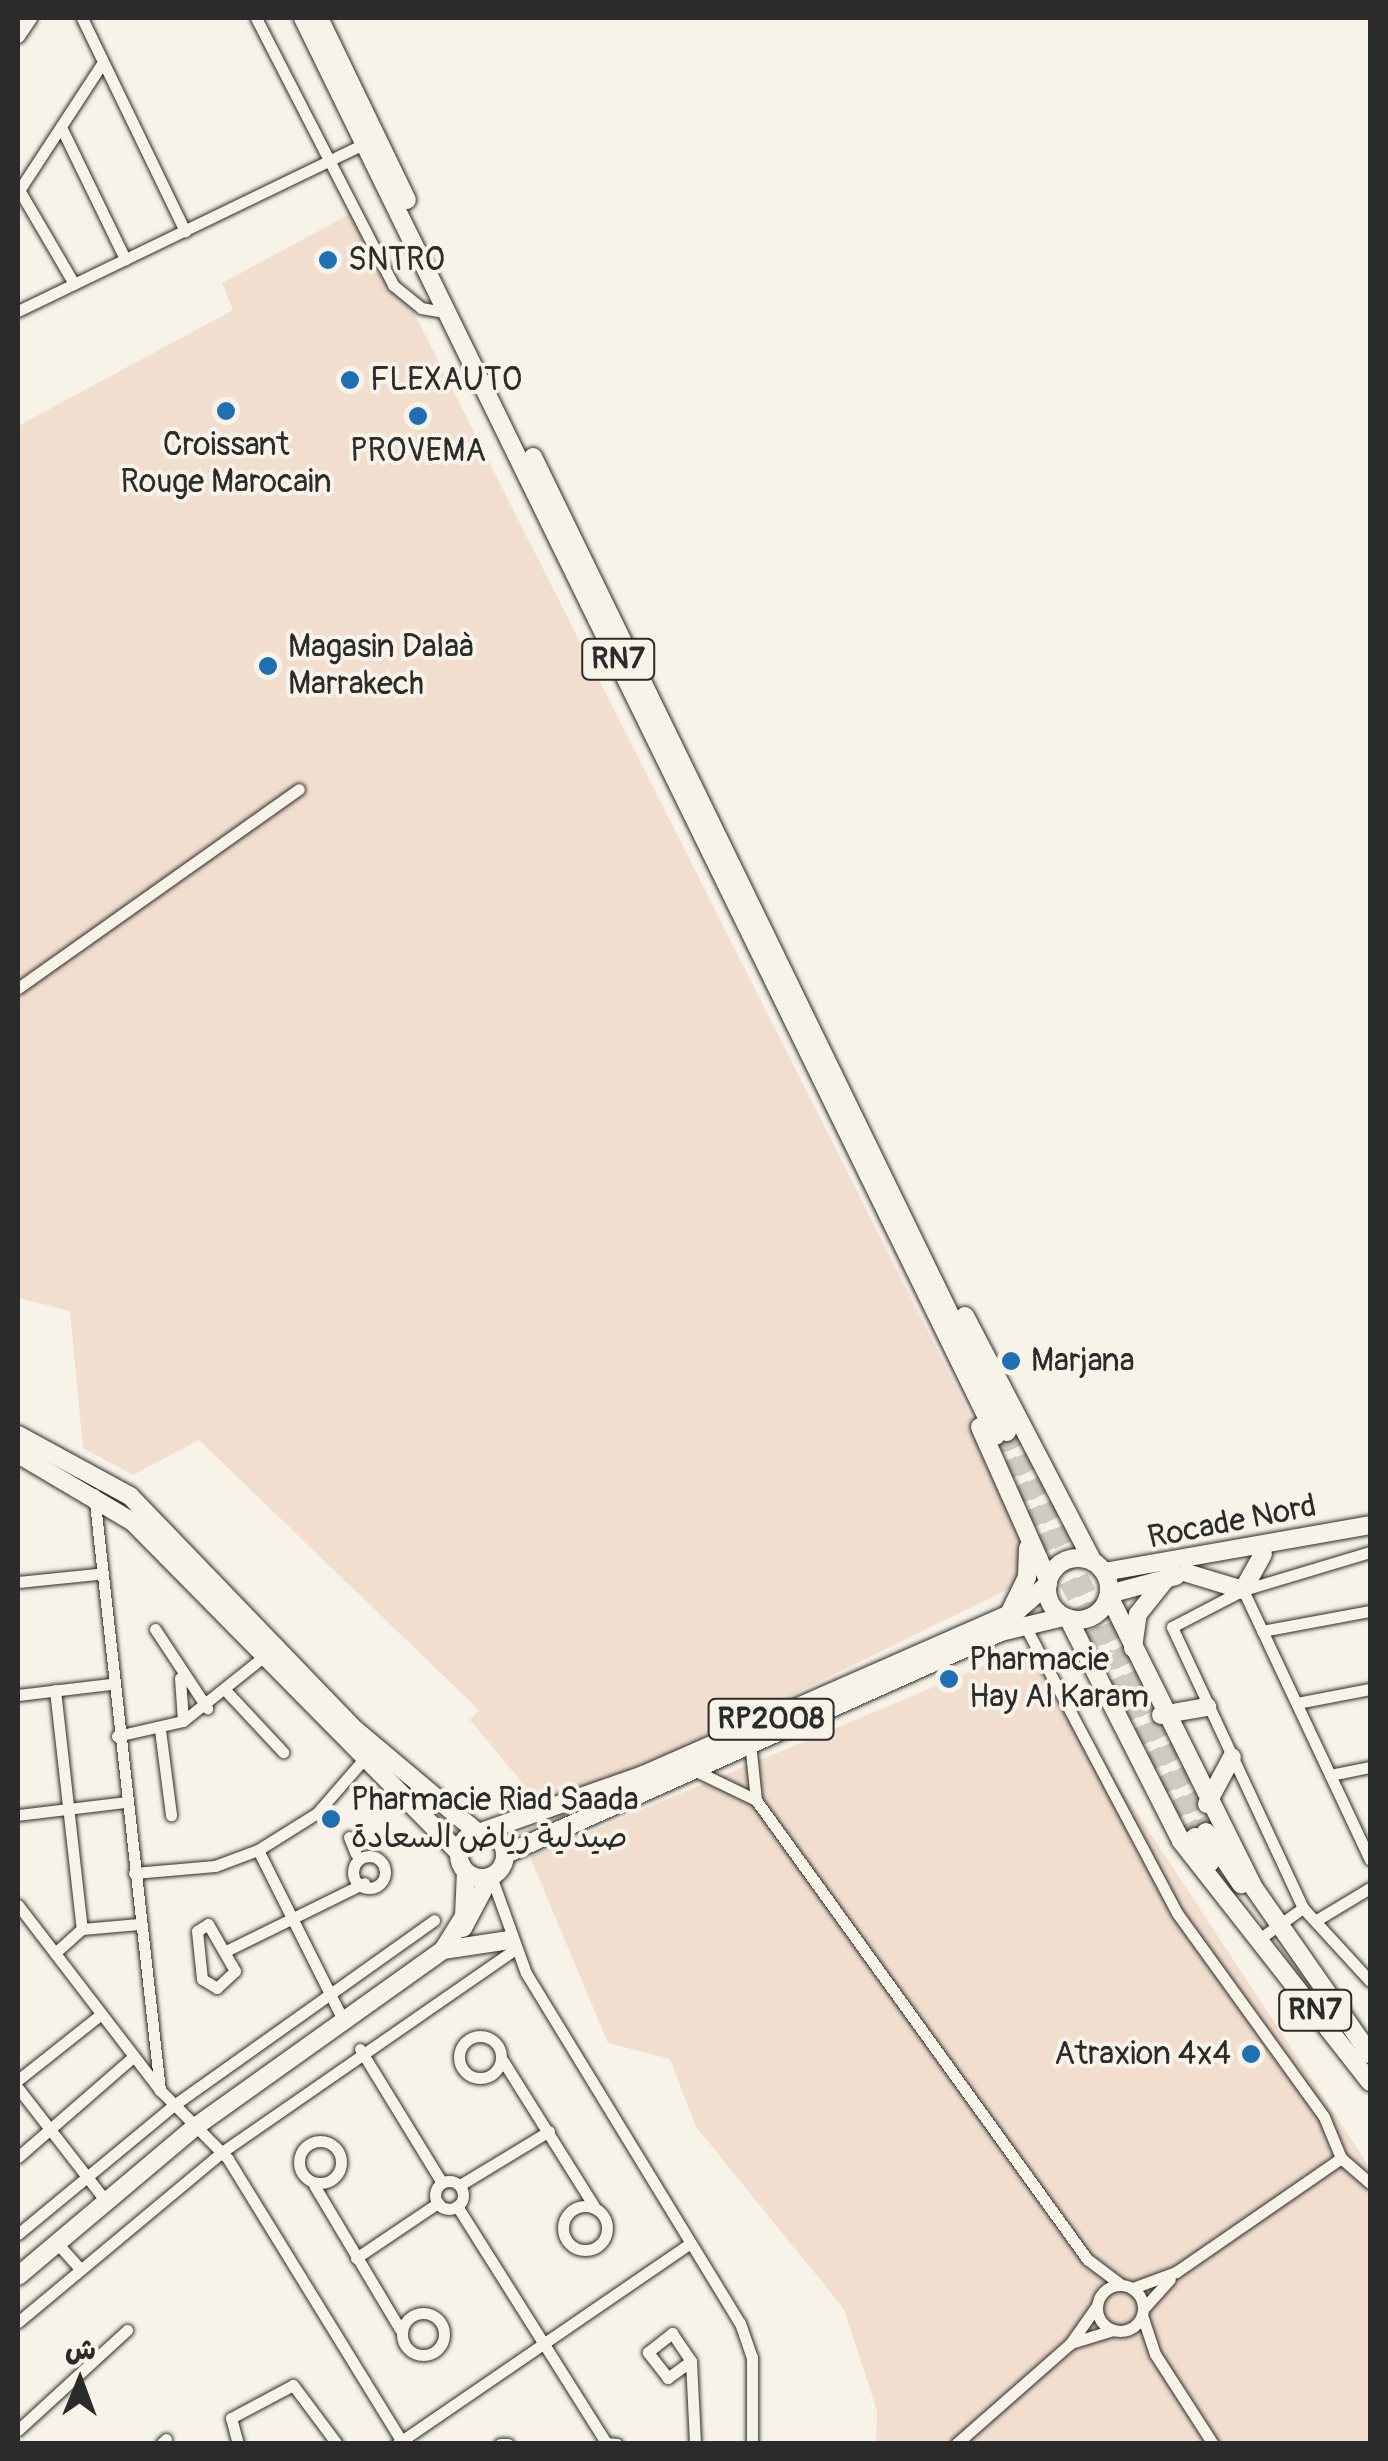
<!DOCTYPE html>
<html>
<head>
<meta charset="utf-8">
<style>
  body { margin:0 }
  #map { position:relative; width:1388px; height:2461px; overflow:hidden; background:#f7f3e8; font-family:Pangolin,"Playpen Sans Arabic",sans-serif }
  div>[style] { position:absolute }
  .built>* { inset:0; background:#f1decf }
  .trunk-tunnel>* { height:18px; margin-top:-9px; transform-origin:0; background:repeating-linear-gradient(90deg,#cecbc2 0 18px,transparent 0 27px) }
  .roads { filter:drop-shadow(0 0 2px #2b2b2b) drop-shadow(0 0 2px #2b2b2b) }
  .minor>* { height:11px; margin:-5.5px; padding:0 5.5px; transform-origin:5.5px; border-radius:5.5px; background:#f7f3e8 }
  .minor>.ring { margin:-5.5px; padding:0; box-sizing:content-box; background:none; border:11px solid #f7f3e8; border-radius:50% }
  .tertiary>* { height:14px; margin:-7px; padding:0 7px; transform-origin:7px; border-radius:7px; background:#f7f3e8 }
  .primary>* { height:18px; margin:-9px; padding:0 9px; transform-origin:9px; border-radius:9px; background:#f7f3e8 }
  .trunk>* { height:18px; margin:-9px; padding:0 9px; transform-origin:9px; border-radius:9px; background:#f7f3e8 }
  .trunk>.ring { margin:-9px; padding:0; box-sizing:content-box; background:none; border:18px solid #f7f3e8; border-radius:50% }
  .dots>* { width:28px; height:28px; translate:-50% -50%; box-sizing:border-box; border:5px solid #f7f3e8; border-radius:50% }
  span { translate:-50% -50%; white-space:nowrap; text-align:center; line-height:1.15; -webkit-text-stroke:8px #f7f3e8; paint-order:stroke }
  .shield-label span { padding:2px 8px; background:#f7f3e8; border:2px solid; border-radius:8px; -webkit-text-stroke-width:0 }
  .shield-label { font-size:30px; color:#2b2b2b; font-weight:700 }
  .poi-label { font-size:32px; color:#2b2b2b }
  .left { translate:0 -50%; text-align:left }
  .right { translate:-100% -50%; text-align:right }
  .street-label { font-size:32px; color:#2b2b2b }
  .frame { position:absolute; inset:0; border:20px solid #2b2b2b; pointer-events:none }
  .north { position:absolute; left:30px; top:2331px; width:100px; height:100px; -webkit-text-stroke:8px #f7f3e8; paint-order:stroke; rotate:1deg; font-size:28px; font-weight:700; line-height:40px; text-align:center; color:#2b2b2b }
  .north::after { content:''; display:block; margin:auto; width:35px; height:45px; background:#2b2b2b; clip-path:polygon(50% 0,100% 100%,50% 72%,0 100%) }
</style>
</head>
<body>
<div id="map">
  <div class="built">
    <div style="clip-path:polygon(361px 208px,1031px 1536px,1027px 1580px,548px 1814px,470px 1720px,479px 1710px,199px 1440px,133px 1475px,83px 1448px,70px 1311px,18px 1298px,18px 426px,233px 310px,222px 283px)"></div>
    <div style="clip-path:polygon(1028px 1647px,1370px 2168px,1370px 2443px,876px 2443px,877px 2411px,844px 2309px,696px 2127px,670px 2059px,608px 2043px,530px 1857px)"></div>
  </div>
  <div class="trunk-tunnel">
    <div style="left:1007px;top:1432px;width:447px;rotate:63.5deg"></div>
    <div style="left:996px;top:1436px;width:448px;rotate:63.6deg"></div>
  </div>
  <div class="roads">
    <div class="minor">
      <div style="left:82px;top:18px;width:237px;rotate:64.2deg"></div>
      <div style="left:256px;top:18px;width:300px;rotate:62.8deg"></div>
      <div style="left:393px;top:285px;width:36px;rotate:39deg"></div>
      <div style="left:421px;top:308px;width:28px;rotate:10deg"></div>
      <div style="left:61px;top:127px;width:147px;rotate:64.1deg"></div>
      <div style="left:18px;top:188px;width:111px;rotate:59.7deg"></div>
      <div style="left:18px;top:192px;width:155px;rotate:-56.8deg"></div>
      <div style="left:18px;top:311px;width:386px;rotate:-25.8deg"></div>
      <div style="left:18px;top:988px;width:344px;rotate:-35.3deg"></div>
      <div style="left:94px;top:1494px;width:600px;rotate:83.68deg"></div>
      <div style="left:160px;top:2090px;width:97px;rotate:45.4deg"></div>
      <div style="left:228px;top:2159px;width:334px;rotate:58.4deg"></div>
      <div style="left:1370px;top:1552px;width:133px;rotate:163.3deg"></div>
      <div style="left:1243px;top:1590px;width:80px;rotate:152.5deg"></div>
      <div style="left:1172px;top:1627px;width:310px;rotate:65deg"></div>
      <div style="left:1303px;top:1908px;width:99px;rotate:47.5deg"></div>
      <div style="left:18px;top:1582px;width:79px;rotate:-5.8deg"></div>
      <div style="left:1243px;top:1590px;width:298px;rotate:64.8deg"></div>
      <div style="left:1024px;top:1624px;width:327px;rotate:62.1deg"></div>
      <div style="left:1177px;top:1913px;width:251px;rotate:54.2deg"></div>
      <div style="left:1324px;top:2117px;width:44px;rotate:67.5deg"></div>
      <div style="left:1341px;top:2158px;width:38px;rotate:41deg"></div>
      <div style="left:155px;top:1629px;width:95px;rotate:56.6deg"></div>
      <div style="left:1262px;top:1631px;width:110px;rotate:-10.5deg"></div>
      <div style="left:180px;top:1678px;width:43px;rotate:86deg"></div>
      <div style="left:55px;top:1690px;width:241px;rotate:83.6deg"></div>
      <div style="left:228px;top:1693px;width:81px;rotate:47deg"></div>
      <div style="left:18px;top:1695px;width:93px;rotate:-6.8deg"></div>
      <div style="left:1297px;top:1703px;width:74px;rotate:-10.9deg"></div>
      <div style="left:160px;top:1730px;width:86px;rotate:82.6deg"></div>
      <div style="left:117px;top:1736px;width:68px;rotate:-12.8deg"></div>
      <div style="left:183px;top:1721px;width:101px;rotate:-38.6deg"></div>
      <div style="left:750px;top:1742px;width:58px;rotate:84.1deg"></div>
      <div style="left:694px;top:1770px;width:69px;rotate:25.8deg"></div>
      <div style="left:756px;top:1800px;width:566px;rotate:54.2deg"></div>
      <div style="left:1087px;top:2259px;width:41px;rotate:37.1deg"></div>
      <div style="left:1330px;top:1775px;width:41px;rotate:-11.3deg"></div>
      <div style="left:18px;top:1815px;width:108px;rotate:-6.9deg"></div>
      <div style="left:349px;top:1837px;width:18px;rotate:68deg"></div>
      <div style="left:258px;top:1850px;width:192px;rotate:63.4deg"></div>
      <div class="ring" style="left:353px;top:1856px;width:21px;height:21px"></div>
      <div style="left:134px;top:1873px;width:81px;rotate:-4.9deg"></div>
      <div style="left:215px;top:1866px;width:46px;rotate:-20.4deg"></div>
      <div style="left:258px;top:1850px;width:70px;rotate:-32.1deg"></div>
      <div style="left:317px;top:1813px;width:70px;rotate:-49deg"></div>
      <div style="left:491px;top:1876px;width:103px;rotate:70.2deg"></div>
      <div style="left:526px;top:1973px;width:410px;rotate:58.6deg"></div>
      <div style="left:740px;top:2323px;width:36px;rotate:71deg"></div>
      <div style="left:752px;top:2357px;width:87px;rotate:90deg"></div>
      <div style="left:18px;top:1905px;width:233px;rotate:52.5deg"></div>
      <div style="left:1315px;top:1921px;width:64px;rotate:-31deg"></div>
      <div style="left:208px;top:1924px;width:54px;rotate:60.1deg"></div>
      <div style="left:235px;top:1971px;width:25px;rotate:137deg"></div>
      <div style="left:217px;top:1988px;width:17px;rotate:-149deg"></div>
      <div style="left:202px;top:1979px;width:48px;rotate:-95.9deg"></div>
      <div style="left:197px;top:1931px;width:13px;rotate:-32deg"></div>
      <div style="left:1259px;top:1939px;width:54px;rotate:-35.2deg"></div>
      <div style="left:226px;top:1951px;width:154px;rotate:-26.2deg"></div>
      <div style="left:55px;top:1953px;width:36px;rotate:-42deg"></div>
      <div style="left:82px;top:1929px;width:57px;rotate:-5deg"></div>
      <div class="ring" style="left:459px;top:2036px;width:31px;height:31px"></div>
      <div style="left:360px;top:2049px;width:157px;rotate:58.5deg"></div>
      <div style="left:503px;top:2061px;width:171px;rotate:57.9deg"></div>
      <div style="left:18px;top:2080px;width:105px;rotate:-38.4deg"></div>
      <div style="left:18px;top:2088px;width:142px;rotate:52.2deg"></div>
      <div class="ring" style="left:299px;top:2141px;width:31px;height:31px"></div>
      <div style="left:18px;top:2157px;width:151px;rotate:-41deg"></div>
      <div class="ring" style="left:435px;top:2181px;width:17px;height:17px"></div>
      <div style="left:314px;top:2185px;width:168px;rotate:59.2deg"></div>
      <div style="left:460px;top:2185px;width:104px;rotate:-31.2deg"></div>
      <div style="left:457px;top:2206px;width:280px;rotate:57.8deg"></div>
      <div style="left:606px;top:2443px;width:11px;rotate:5deg"></div>
      <div class="ring" style="left:563px;top:2206px;width:33px;height:33px"></div>
      <div style="left:18px;top:2234px;width:202px;rotate:-39.6deg"></div>
      <div style="left:174px;top:2105px;width:319px;rotate:-35.4deg"></div>
      <div style="left:56px;top:2242px;width:36px;rotate:48deg"></div>
      <div style="left:356px;top:2258px;width:99px;rotate:-33.9deg"></div>
      <div class="ring" style="left:1097px;top:2285px;width:35px;height:35px"></div>
      <div style="left:1133px;top:2288px;width:46px;rotate:-20.4deg"></div>
      <div style="left:1176px;top:2272px;width:201px;rotate:-34.6deg"></div>
      <div style="left:1143px;top:2309px;width:40px;rotate:-48deg"></div>
      <div class="ring" style="left:402px;top:2313px;width:31px;height:31px"></div>
      <div style="left:1142px;top:2315px;width:41px;rotate:71.6deg"></div>
      <div style="left:1155px;top:2354px;width:107px;rotate:57.2deg"></div>
      <div style="left:18px;top:2322px;width:266px;rotate:-39.8deg"></div>
      <div style="left:222px;top:2152px;width:355px;rotate:-34.7deg"></div>
      <div style="left:1074px;top:2342px;width:41px;rotate:-17.1deg"></div>
      <div style="left:691px;top:2361px;width:29px;rotate:144deg"></div>
      <div style="left:668px;top:2378px;width:33px;rotate:-128deg"></div>
      <div style="left:648px;top:2352px;width:31px;rotate:-38deg"></div>
      <div style="left:672px;top:2333px;width:34px;rotate:56deg"></div>
      <div style="left:691px;top:2361px;width:83px;rotate:87.2deg"></div>
      <div style="left:18px;top:2430px;width:148px;rotate:-42.5deg"></div>
      <div style="left:161px;top:2444px;width:7px;rotate:-45deg"></div>
      <div style="left:238px;top:2444px;width:27px;rotate:-105deg"></div>
      <div style="left:231px;top:2418px;width:70px;rotate:-28deg"></div>
      <div style="left:293px;top:2385px;width:74px;rotate:53.3deg"></div>
      <div style="left:397px;top:2444px;width:354px;rotate:-34.4deg"></div>
      <div style="left:500px;top:2444px;width:8px"></div>
      <div style="left:956px;top:2444px;width:152px;rotate:-41.3deg"></div>
      <div style="left:1070px;top:2344px;width:45px;rotate:-54.9deg"></div>
    </div>
    <div class="tertiary">
      <div style="left:18px;top:36px;width:22px;rotate:-56deg"></div>
    </div>
    <div class="primary">
      <div style="left:463px;top:1928px;width:58px;rotate:-62.1deg"></div>
      <div style="left:443px;top:1950px;width:67px;rotate:-8.6deg"></div>
      <div style="left:18px;top:2276px;width:231px;rotate:-40.1deg"></div>
      <div style="left:195px;top:2127px;width:305px;rotate:-35.5deg"></div>
      <div style="left:443px;top:1950px;width:40px;rotate:-58deg"></div>
      <div style="left:464px;top:1916px;width:44px;rotate:-87.4deg"></div>
    </div>
    <div class="trunk">
      <div style="left:303px;top:18px;width:1578px;rotate:63.95deg"></div>
      <div style="left:319px;top:18px;width:202px;rotate:64.2deg"></div>
      <div style="left:533px;top:457px;width:1084px;rotate:64.07deg"></div>
      <div style="left:965px;top:1316px;width:277px;rotate:62.5deg"></div>
      <div style="left:980px;top:1427px;width:167px;rotate:66deg"></div>
      <div style="left:18px;top:1435px;width:128px;rotate:28.6deg"></div>
      <div style="left:130px;top:1496px;width:320px;rotate:46.1deg"></div>
      <div style="left:352px;top:1727px;width:163px;rotate:40deg"></div>
      <div style="left:18px;top:1454px;width:134px;rotate:30.6deg"></div>
      <div style="left:133px;top:1522px;width:463px;rotate:45.4deg"></div>
      <div class="ring" style="left:1047px;top:1558px;width:44px;height:44px"></div>
      <div style="left:1104px;top:1572px;width:270px;rotate:-10deg"></div>
      <div style="left:1187px;top:1573px;width:59px;rotate:16.9deg"></div>
      <div style="left:1243px;top:1590px;width:41px;rotate:-60.9deg"></div>
      <div style="left:1109px;top:1594px;width:69px;rotate:-15deg"></div>
      <div style="left:1109px;top:1596px;width:326px;rotate:63.6deg"></div>
      <div style="left:1254px;top:1888px;width:203px;rotate:55.1deg"></div>
      <div style="left:1010px;top:1612px;width:39px;rotate:-64deg"></div>
      <div style="left:1027px;top:1577px;width:29px;rotate:-88deg"></div>
      <div style="left:1068px;top:1618px;width:250px;rotate:63.1deg"></div>
      <div style="left:1181px;top:1841px;width:306px;rotate:51.9deg"></div>
      <div style="left:1133px;top:1648px;width:34px;rotate:-82deg"></div>
      <div style="left:1138px;top:1614px;width:43px;rotate:-51.5deg"></div>
      <div style="left:1161px;top:1715px;width:47px;rotate:-9.9deg"></div>
      <div style="left:1207px;top:1804px;width:53px;rotate:-62deg"></div>
      <div style="left:484px;top:1831px;width:169px;rotate:-19.4deg"></div>
      <div style="left:643px;top:1775px;width:410px;rotate:-23.7deg"></div>
      <div style="left:1018px;top:1610px;width:40px;rotate:-41deg"></div>
      <div class="ring" style="left:459px;top:1832px;width:28px;height:28px"></div>
      <div style="left:1206px;top:1832px;width:63px;rotate:56.1deg"></div>
      <div style="left:1195px;top:1837px;width:30px;rotate:60deg"></div>
      <div style="left:506px;top:1854px;width:543px;rotate:-24.16deg"></div>
      <div style="left:1001px;top:1632px;width:65px;rotate:-13.4deg"></div>
    </div>
  </div>
  <div class="dots">
    <div style="left:328px;top:260px;background:#1f6fb2"></div>
    <div style="left:350px;top:380px;background:#1f6fb2"></div>
    <div style="left:226px;top:411px;background:#1f6fb2"></div>
    <div style="left:418px;top:416px;background:#1f6fb2"></div>
    <div style="left:268px;top:666px;background:#1f6fb2"></div>
    <div style="left:1011px;top:1361px;background:#1f6fb2"></div>
    <div style="left:949px;top:1679px;background:#1f6fb2"></div>
    <div style="left:331px;top:1819px;background:#1f6fb2"></div>
    <div style="left:1251px;top:2054px;background:#1f6fb2"></div>
  </div>
  <div class="shield-label">
    <span style="left:618px;top:659px">RN7</span>
    <span style="left:771px;top:1719px">RP2008</span>
    <span style="left:1315px;top:2010px">RN7</span>
  </div>
  <div class="poi-label">
    <span class="left" style="left:348px;top:260px">SNTRO</span>
    <span class="left" style="left:370px;top:380px">FLEXAUTO</span>
    <span style="left:226px;top:464px">Croissant<br>Rouge Marocain</span>
    <span style="left:418px;top:451px">PROVEMA</span>
    <span class="left" style="left:288px;top:666px">Magasin Dalaà<br>Marrakech</span>
    <span class="left" style="left:1031px;top:1361px">Marjana</span>
    <span class="left" style="left:969px;top:1679px">Pharmacie<br>Hay Al Karam</span>
    <span class="left" style="left:351px;top:1819px">Pharmacie Riad Saada<br>صيدلية رياض السعادة</span>
    <span class="right" style="left:1231px;top:2054px">Atraxion 4x4</span>
  </div>
  <div class="street-label">
    <span style="left:1232px;top:1522px;rotate:-11deg">Rocade Nord</span>
  </div>
  <div class="frame"></div>
  <div class="north">ش</div>
</div>
</body>
</html>
